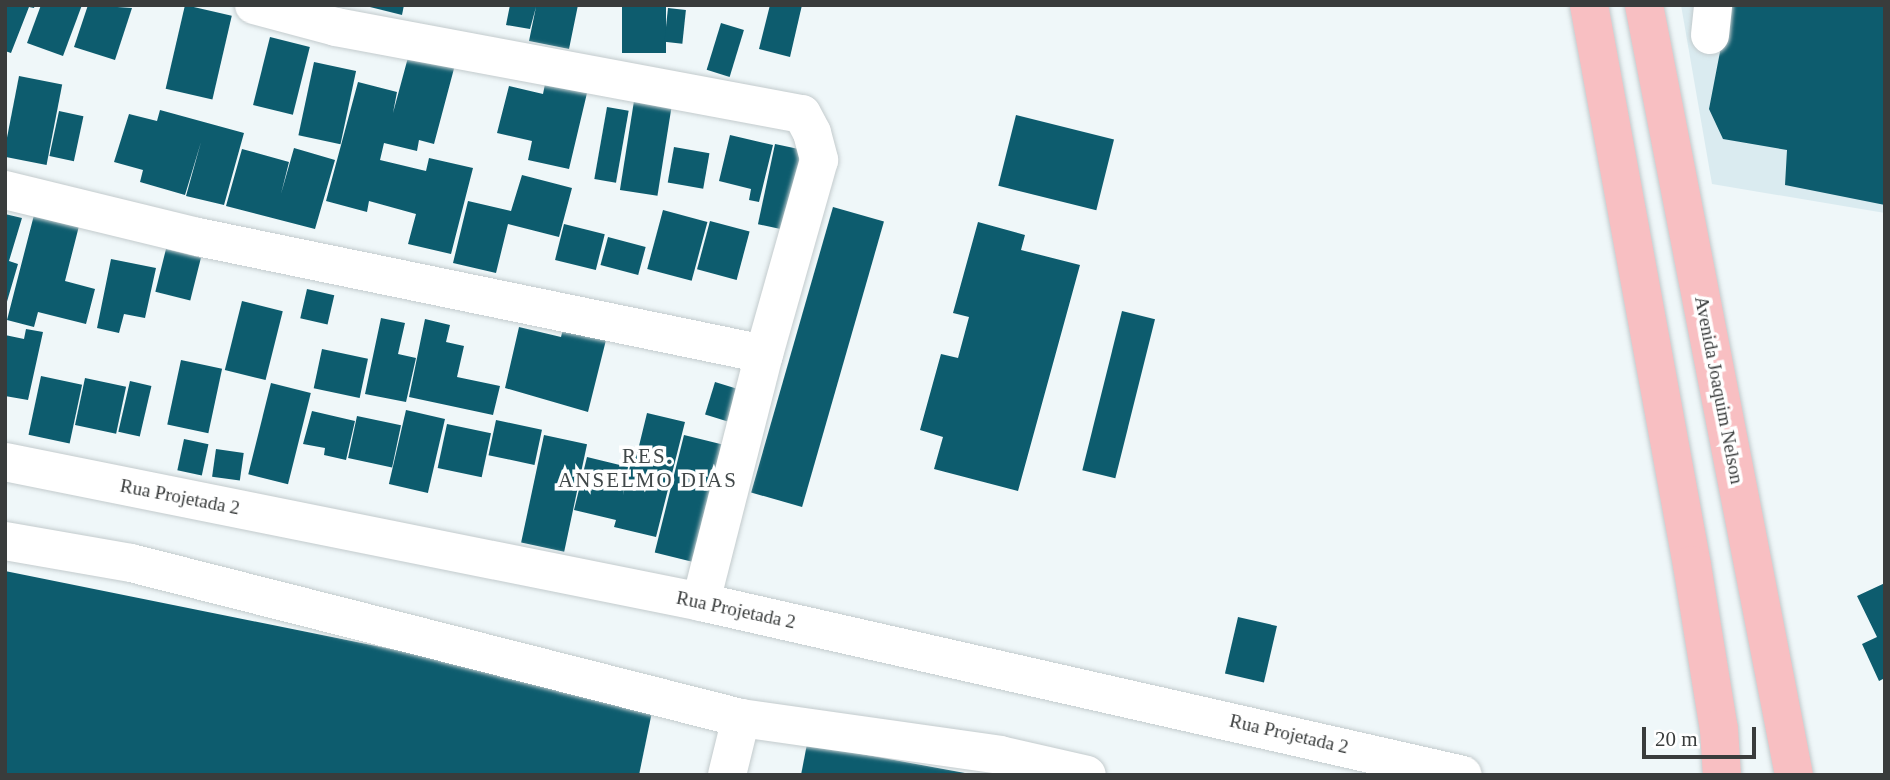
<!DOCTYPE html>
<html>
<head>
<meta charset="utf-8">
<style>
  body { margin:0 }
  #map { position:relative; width:1890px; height:780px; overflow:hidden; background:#eff7f9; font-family:Georgia,serif }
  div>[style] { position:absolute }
  .built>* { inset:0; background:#daebf0 }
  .building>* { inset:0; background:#0d5c6e; transform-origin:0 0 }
  .roads { filter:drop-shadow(0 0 2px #c3cbcd) drop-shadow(0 0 2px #c3cbcd) }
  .minor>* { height:38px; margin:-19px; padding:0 19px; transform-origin:19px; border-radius:19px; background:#fff }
  .major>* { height:38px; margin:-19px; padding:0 19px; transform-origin:19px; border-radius:19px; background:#f8bfc2 }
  span { translate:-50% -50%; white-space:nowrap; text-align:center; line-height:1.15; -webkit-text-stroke:7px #fff; paint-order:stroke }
  .street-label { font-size:19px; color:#393c3c }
  .neighbourhood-label { font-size:21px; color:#414849; letter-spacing:2px }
  .frame { position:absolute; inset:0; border:7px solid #393c3c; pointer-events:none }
  .scale { position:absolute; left:1642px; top:727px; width:114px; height:32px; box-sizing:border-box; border:4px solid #393c3c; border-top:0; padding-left:9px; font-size:21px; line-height:24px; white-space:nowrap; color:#393c3c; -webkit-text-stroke:5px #fff; paint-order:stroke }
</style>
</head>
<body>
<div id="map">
  <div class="built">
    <div style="clip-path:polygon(1681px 5px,1885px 5px,1885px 213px,1712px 184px)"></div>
  </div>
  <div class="building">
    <div style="clip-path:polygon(5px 5px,35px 5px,34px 8px,29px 7px,11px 53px,5px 51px)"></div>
    <div style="clip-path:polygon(41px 5px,82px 5px,63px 56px,27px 43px)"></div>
    <div style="clip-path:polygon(88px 5px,132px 8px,115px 60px,74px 47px)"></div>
    <div style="left:185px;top:5px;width:48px;height:86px;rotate:13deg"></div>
    <div style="clip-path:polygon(362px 5px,404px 5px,402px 15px)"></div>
    <div style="clip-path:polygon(510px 5px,578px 5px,569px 49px,529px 41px,536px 7px,530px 29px,506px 25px)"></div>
    <div style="left:622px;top:5px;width:44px;height:48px"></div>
    <div style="clip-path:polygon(770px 5px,802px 5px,790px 57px,759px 49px)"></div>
    <div style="clip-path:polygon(1729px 5px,1885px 5px,1885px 205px,1785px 185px,1787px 150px,1723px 139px,1709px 109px)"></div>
    <div style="left:668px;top:8px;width:18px;height:34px;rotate:6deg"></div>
    <div style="left:721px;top:23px;width:24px;height:49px;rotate:17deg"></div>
    <div style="left:270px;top:37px;width:41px;height:70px;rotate:14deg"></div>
    <div style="clip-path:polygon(410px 50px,456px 61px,434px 144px,419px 140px,417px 151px,384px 143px,380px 160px,426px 171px,429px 158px,473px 168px,451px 254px,408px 244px,416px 214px,369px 201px,367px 212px,326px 201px,358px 82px,397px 92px,393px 113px)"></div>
    <div style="left:314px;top:62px;width:43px;height:75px;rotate:12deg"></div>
    <div style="left:19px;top:76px;width:44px;height:82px;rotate:11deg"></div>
    <div style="clip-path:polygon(545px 84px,587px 93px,569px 169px,528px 160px,532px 141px,497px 133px,509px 86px,543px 94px)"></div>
    <div style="left:634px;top:101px;width:38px;height:90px;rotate:9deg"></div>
    <div style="left:607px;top:107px;width:22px;height:73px;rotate:10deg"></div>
    <div style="clip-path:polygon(160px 110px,244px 133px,224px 205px,186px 196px,201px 142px,185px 195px,140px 182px,143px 170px,114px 162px,129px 114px,157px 121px)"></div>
    <div style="left:59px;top:111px;width:25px;height:46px;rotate:12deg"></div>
    <div style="left:1016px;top:115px;width:101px;height:73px;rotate:14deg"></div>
    <div style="clip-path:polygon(730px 135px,773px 145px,759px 202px,749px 200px,751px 189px,719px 181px)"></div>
    <div style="left:775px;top:144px;width:29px;height:82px;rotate:12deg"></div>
    <div style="left:674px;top:147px;width:36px;height:36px;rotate:10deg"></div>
    <div style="clip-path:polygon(294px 148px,335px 160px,315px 229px,226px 206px,242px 149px,289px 162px,281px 194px)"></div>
    <div style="clip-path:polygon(522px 175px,572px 188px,559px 237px,508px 224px,496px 273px,453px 263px,468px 201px,511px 211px)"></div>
    <div style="left:833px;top:207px;width:53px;height:297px;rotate:16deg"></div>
    <div style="left:663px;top:210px;width:46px;height:61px;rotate:15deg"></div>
    <div style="clip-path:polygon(5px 214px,22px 218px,9px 261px,18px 264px,6px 305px)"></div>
    <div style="clip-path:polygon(34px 215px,79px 226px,65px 281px,95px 289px,86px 324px,38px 312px,34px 327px,7px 320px)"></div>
    <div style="left:710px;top:221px;width:41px;height:50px;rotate:15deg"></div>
    <div style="clip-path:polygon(978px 222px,1025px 235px,1021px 250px,1080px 265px,1018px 491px,934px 469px,943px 437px,920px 430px,941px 354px,958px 358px,969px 317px,953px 313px)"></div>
    <div style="left:564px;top:224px;width:42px;height:37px;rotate:14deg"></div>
    <div style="left:608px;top:237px;width:39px;height:29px;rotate:15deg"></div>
    <div style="left:166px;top:249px;width:36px;height:44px;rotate:14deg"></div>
    <div style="clip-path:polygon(111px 259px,156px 268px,145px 318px,124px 314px,119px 333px,97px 328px)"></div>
    <div style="left:307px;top:289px;width:28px;height:30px;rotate:13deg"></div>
    <div style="left:242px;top:301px;width:42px;height:71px;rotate:14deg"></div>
    <div style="left:1122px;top:311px;width:34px;height:164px;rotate:14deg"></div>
    <div style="clip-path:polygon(381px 318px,405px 323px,398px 354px,416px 358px,406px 402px,365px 394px)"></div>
    <div style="clip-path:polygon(425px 319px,450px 325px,446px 342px,464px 346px,457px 377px,500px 386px,493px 415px,409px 397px)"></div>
    <div style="clip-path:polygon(519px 327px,561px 337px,563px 329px,606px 340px,588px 412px,505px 388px)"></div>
    <div style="clip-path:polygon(26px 329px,43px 332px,28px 400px,5px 396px,5px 335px,24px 339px)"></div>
    <div style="left:322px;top:349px;width:47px;height:40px;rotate:12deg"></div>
    <div style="left:181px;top:360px;width:42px;height:66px;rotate:12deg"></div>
    <div style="left:41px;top:376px;width:42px;height:60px;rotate:12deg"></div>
    <div style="left:85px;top:378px;width:42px;height:48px;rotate:12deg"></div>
    <div style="left:130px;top:381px;width:22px;height:52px;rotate:13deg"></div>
    <div style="left:715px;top:382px;width:28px;height:34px;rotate:17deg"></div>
    <div style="left:271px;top:383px;width:41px;height:94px;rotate:14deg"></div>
    <div style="left:406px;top:410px;width:40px;height:76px;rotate:13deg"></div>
    <div style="clip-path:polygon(312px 411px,355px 421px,346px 460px,324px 455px,325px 448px,303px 444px)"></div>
    <div style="clip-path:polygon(647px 413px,685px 422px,656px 537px,614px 527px,616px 520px,574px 510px,587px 457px,628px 467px,623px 495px,634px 450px,657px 455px,638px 450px)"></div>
    <div style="left:357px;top:416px;width:45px;height:43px;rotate:12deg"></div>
    <div style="left:496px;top:420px;width:47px;height:36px;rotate:12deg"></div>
    <div style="left:447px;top:424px;width:45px;height:45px;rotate:12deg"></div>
    <div style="left:544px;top:435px;width:44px;height:110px;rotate:12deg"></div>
    <div style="left:684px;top:435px;width:49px;height:121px;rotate:14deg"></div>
    <div style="left:184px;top:439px;width:25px;height:32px;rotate:12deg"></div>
    <div style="left:216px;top:449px;width:28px;height:28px;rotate:8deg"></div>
    <div style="clip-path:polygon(5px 571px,654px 702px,639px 775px,5px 775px)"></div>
    <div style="clip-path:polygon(1885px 583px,1885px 678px,1879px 681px,1862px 644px,1877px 637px,1857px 596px)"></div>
    <div style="left:1238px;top:617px;width:40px;height:58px;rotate:13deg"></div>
    <div style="clip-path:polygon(807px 744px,965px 773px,965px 775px,801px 775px)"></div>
  </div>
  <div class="roads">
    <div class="minor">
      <div style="left:254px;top:5px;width:85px;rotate:15deg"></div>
      <div style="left:336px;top:27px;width:474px;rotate:10.6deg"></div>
      <div style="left:802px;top:114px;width:21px;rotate:62deg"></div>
      <div style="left:812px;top:133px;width:28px;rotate:75deg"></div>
      <div style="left:819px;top:160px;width:202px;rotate:105.8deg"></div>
      <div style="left:764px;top:354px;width:256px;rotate:104.3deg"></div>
      <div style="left:1710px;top:35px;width:30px;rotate:-84deg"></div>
      <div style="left:5px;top:190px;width:199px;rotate:13.7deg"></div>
      <div style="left:198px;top:237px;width:578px;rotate:11.68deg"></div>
      <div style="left:5px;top:462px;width:710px;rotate:11.37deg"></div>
      <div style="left:701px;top:602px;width:781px;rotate:12.79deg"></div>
      <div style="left:5px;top:541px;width:128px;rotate:9.9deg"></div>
      <div style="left:131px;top:563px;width:629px;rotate:14.26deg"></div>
      <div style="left:741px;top:718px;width:262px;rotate:8.1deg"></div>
      <div style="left:1000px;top:755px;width:89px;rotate:12.9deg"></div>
      <div style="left:727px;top:775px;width:59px;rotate:-76.2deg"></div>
    </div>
    <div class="major">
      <div style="left:1589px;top:5px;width:569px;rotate:79.58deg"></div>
      <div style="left:1692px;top:565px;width:166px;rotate:80.7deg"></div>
      <div style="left:1719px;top:729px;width:46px;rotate:86.3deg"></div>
      <div style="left:1644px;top:5px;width:784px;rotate:78.98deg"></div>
    </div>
  </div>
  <div class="street-label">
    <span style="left:1719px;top:390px;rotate:79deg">Avenida Joaquim Nelson</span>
    <span style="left:180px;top:497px;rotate:11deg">Rua Projetada 2</span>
    <span style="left:736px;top:610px;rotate:12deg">Rua Projetada 2</span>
    <span style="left:1289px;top:734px;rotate:13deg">Rua Projetada 2</span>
  </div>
  <div class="neighbourhood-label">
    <span style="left:648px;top:468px">RES.<br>ANSELMO DIAS</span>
  </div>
  <div class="frame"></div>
  <div class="scale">20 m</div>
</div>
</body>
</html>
